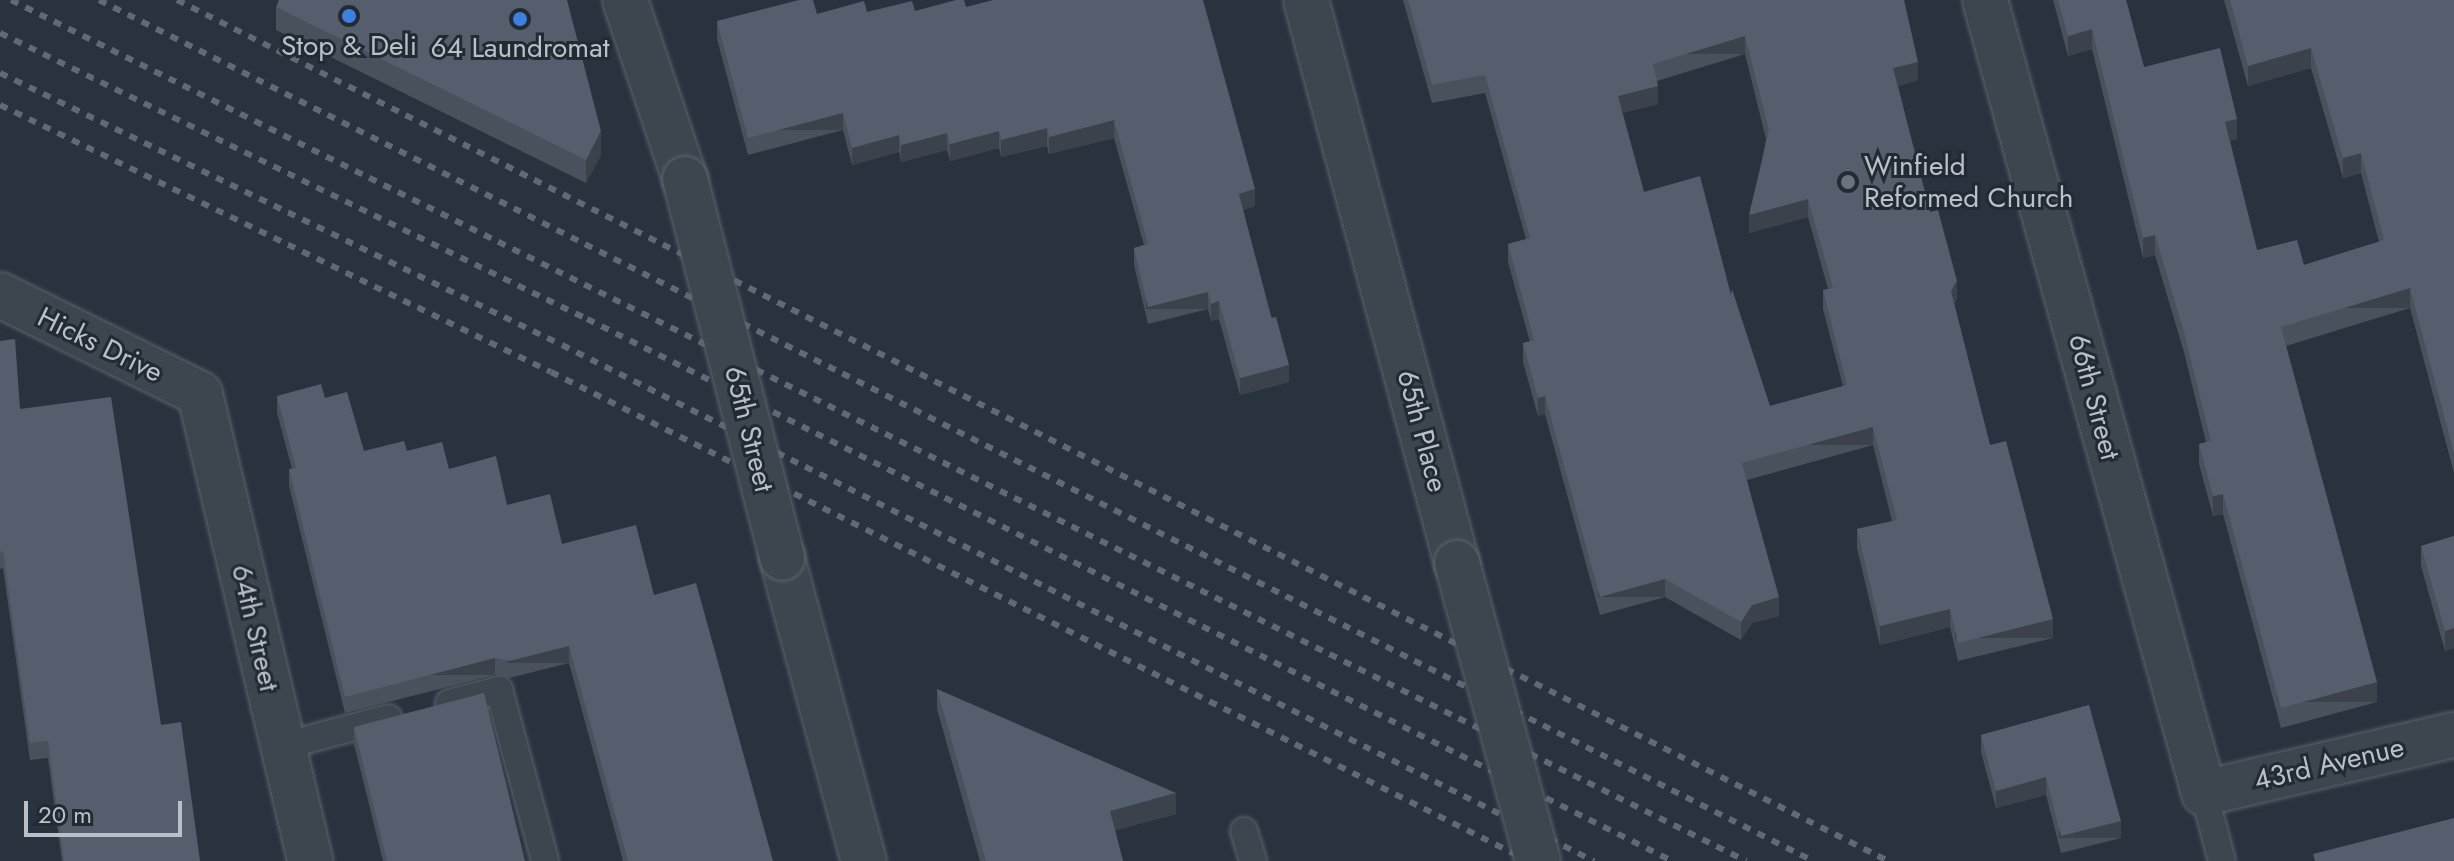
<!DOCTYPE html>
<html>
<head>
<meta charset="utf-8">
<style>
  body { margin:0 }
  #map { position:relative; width:2454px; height:861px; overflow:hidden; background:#29333f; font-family:Jost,sans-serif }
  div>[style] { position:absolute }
  .roads { filter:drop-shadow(0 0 2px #5b636c) drop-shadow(0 0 2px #5b636c) }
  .service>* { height:26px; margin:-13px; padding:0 13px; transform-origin:13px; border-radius:13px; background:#3d454f }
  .minor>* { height:44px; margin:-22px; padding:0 22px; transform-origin:22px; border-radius:22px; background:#3d454f }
  .rail>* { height:6px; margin-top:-3px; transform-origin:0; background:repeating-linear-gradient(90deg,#606975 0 8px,transparent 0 16px) }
  .bridges { filter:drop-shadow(0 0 2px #5b636c) drop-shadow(0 0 2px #5b636c) }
  .minor-bridge>* { height:44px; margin:-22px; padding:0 22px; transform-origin:22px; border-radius:22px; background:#3d454f }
  .wall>* { inset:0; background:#49515d }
  .shaded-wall>* { inset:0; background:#3c424c; transform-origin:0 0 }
  .building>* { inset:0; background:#555e6c }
  .dots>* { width:22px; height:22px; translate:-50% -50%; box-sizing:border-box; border:4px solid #222a34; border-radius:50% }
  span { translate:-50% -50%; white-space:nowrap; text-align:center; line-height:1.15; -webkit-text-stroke:6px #222a34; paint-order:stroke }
  .poi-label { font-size:28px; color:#bac0c9 }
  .left { translate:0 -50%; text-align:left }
  .street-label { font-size:28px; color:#bac0c9 }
  .scale { position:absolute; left:24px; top:801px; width:158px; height:36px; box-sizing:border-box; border:4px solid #bac0c9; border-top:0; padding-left:10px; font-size:24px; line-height:28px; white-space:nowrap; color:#bac0c9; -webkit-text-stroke:6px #222a34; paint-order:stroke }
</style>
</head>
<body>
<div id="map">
  <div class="roads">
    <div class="service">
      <div style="left:449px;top:703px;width:52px;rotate:-14.6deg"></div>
      <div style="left:499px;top:690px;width:177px;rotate:74.9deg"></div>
      <div style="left:283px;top:746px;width:109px;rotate:-14.9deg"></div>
      <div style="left:2204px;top:793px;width:70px;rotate:75.2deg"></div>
      <div style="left:1244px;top:831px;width:31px;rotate:73deg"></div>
    </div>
    <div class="minor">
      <div style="left:625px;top:0;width:189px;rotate:71.5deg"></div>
      <div style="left:1306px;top:0;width:583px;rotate:74.99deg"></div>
      <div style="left:1985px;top:0;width:823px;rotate:74.56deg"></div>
      <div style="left:2204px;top:793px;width:257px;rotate:-13.1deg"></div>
      <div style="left:0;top:295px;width:223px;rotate:26.3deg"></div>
      <div style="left:200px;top:394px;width:480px;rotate:76.7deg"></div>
      <div style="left:782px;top:558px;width:314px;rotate:74.9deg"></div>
    </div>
  </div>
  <div class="rail">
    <div style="left:11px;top:0;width:1937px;rotate:26.39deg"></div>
    <div style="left:99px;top:0;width:1918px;rotate:26.67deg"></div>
    <div style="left:177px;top:0;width:1915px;rotate:26.71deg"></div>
    <div style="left:0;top:33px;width:653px;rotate:25.98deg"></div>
    <div style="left:587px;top:319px;width:1213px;rotate:26.54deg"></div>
    <div style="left:0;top:73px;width:624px;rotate:25.83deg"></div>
    <div style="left:562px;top:345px;width:1154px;rotate:26.57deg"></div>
    <div style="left:0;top:105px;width:612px;rotate:25.85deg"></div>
    <div style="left:551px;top:372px;width:1093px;rotate:26.57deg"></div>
  </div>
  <div class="bridges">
    <div class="minor-bridge">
      <div style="left:685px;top:179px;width:391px;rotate:75.6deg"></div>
      <div style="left:1457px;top:563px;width:309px;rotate:74.8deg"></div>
    </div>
  </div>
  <div class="wall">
    <div style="clip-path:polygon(evenodd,1403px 0,1904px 0,1918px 80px,1898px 86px,1930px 212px,1957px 299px,1954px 304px,1990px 445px,2053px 638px,1958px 661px,1950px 627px,1880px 645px,1857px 548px,1857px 529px,1892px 521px,1873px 445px,1747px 480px,1779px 616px,1752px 623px,1741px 640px,1665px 597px,1600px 615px,1545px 414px,1538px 416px,1523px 362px,1523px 343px,1530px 342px,1508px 262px,1508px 244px,1526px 239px,1485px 93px,1432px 103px,1403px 0,1745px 54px,1766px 139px,1749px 233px,1808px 217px,1828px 289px,1823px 290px,1823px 309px,1843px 386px,1770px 406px,1731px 295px,1644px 192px,1622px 113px,1658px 104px,1657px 81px,1745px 54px)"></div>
    <div style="clip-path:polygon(2053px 0,2126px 0,2144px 67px,2237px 139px,2230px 141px,2257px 250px,2304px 265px,2379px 242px,2361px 173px,2343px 178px,2311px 68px,2248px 86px,2224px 0,2454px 0,2454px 473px,2410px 308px,2286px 346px,2377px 702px,2281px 728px,2223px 514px,2213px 516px,2199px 464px,2199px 444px,2206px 442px,2184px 352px,2155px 255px,2143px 258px,2092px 49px,2068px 56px)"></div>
    <div style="clip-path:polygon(276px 7px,601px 155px,586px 183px,276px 30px)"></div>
    <div style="clip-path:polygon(966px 7px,1255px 206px,1243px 210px,1289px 382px,1240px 395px,1219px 319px,1211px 321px,1208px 309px,1148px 324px,1134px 265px,1134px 248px,1144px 245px,1114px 138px,1049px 154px,1047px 146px,1001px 157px,999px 148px,950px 161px,947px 150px,901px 162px,899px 152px,852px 165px,843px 130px,748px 155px,717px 39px,717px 21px,817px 14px,915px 11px)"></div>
    <div style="clip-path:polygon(0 341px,20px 409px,161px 725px,200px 861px,62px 861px,48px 758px,30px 760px,3px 568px,0 569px)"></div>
    <div style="clip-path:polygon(277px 396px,325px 398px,364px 451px,407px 451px,449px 469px,507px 505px,562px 544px,654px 595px,773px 861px,623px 861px,569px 663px,509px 678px,495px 675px,345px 713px,289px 486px,289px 469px,292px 469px,277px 413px)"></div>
    <div style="clip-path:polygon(2454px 536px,2454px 648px,2445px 651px,2421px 566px,2421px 546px)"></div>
    <div style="clip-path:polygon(937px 689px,1176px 814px,1115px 830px,1123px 861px,980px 861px,937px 709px)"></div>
    <div style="clip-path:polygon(2089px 705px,2121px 838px,2061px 853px,2046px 795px,1996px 808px,1981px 752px,1981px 735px)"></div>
    <div style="clip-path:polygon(354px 727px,525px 861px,383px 861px,354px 744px)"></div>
  </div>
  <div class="shaded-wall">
    <div style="clip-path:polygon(2092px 29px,2092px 49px,2068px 56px,2068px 36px)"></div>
    <div style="left:1745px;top:36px;width:18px;height:96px;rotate:90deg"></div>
    <div style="clip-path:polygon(2311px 48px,2311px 68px,2248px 86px,2248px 66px)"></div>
    <div style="clip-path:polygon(1918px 62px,1918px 80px,1893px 87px,1893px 68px)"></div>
    <div style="clip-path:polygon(1658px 86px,1658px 104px,1618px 114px,1618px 96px)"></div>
    <div style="left:843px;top:113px;width:17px;height:98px;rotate:90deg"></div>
    <div style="clip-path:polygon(2237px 119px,2237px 139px,2225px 142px,2225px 122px)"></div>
    <div style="clip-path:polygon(1114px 120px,1114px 138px,1049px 154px,1049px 137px)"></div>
    <div style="clip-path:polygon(1047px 128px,1047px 146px,1001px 157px,1001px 140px)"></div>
    <div style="clip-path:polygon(601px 131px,601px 155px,586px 183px,586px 160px)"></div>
    <div style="clip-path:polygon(999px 131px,999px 148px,950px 161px,950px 144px)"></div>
    <div style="clip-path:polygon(947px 133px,947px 150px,901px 162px,901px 145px)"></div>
    <div style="clip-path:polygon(899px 135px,899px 152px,852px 165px,852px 148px)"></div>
    <div style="clip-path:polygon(2361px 153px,2361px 173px,2343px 178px,2343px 158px)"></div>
    <div style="clip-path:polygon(1255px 189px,1255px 206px,1239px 211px,1239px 194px)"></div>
    <div style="clip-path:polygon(1808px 199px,1808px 217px,1749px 233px,1749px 215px)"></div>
    <div style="clip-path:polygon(2155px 235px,2155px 255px,2143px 258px,2143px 238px)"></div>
    <div style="clip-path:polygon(1957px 281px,1957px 299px,1951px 309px,1951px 291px)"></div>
    <div style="left:2410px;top:288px;width:20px;height:135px;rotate:90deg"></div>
    <div style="left:1208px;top:292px;width:17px;height:62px;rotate:90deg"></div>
    <div style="clip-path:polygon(1219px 301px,1219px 319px,1211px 321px,1211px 304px)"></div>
    <div style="clip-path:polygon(1289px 365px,1289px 382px,1240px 395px,1240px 378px)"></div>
    <div style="clip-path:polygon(1545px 396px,1545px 414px,1538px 416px,1538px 398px)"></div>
    <div style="left:1873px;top:427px;width:18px;height:136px;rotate:90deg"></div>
    <div style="clip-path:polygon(2223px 494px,2223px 514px,2213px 516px,2213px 496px)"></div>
    <div style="left:1665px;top:579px;width:18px;height:67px;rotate:90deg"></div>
    <div style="clip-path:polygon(1779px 597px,1779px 616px,1752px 623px,1741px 640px,1741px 622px,1752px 605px)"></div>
    <div style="clip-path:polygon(1950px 609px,1950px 627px,1880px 645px,1880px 626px)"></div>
    <div style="left:2053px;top:619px;width:19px;height:98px;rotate:90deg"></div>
    <div style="clip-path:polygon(2454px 628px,2454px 648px,2445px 651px,2445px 631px)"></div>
    <div style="left:569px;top:646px;width:17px;height:62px;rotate:90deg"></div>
    <div style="left:495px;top:658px;width:17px;height:155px;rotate:90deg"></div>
    <div style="left:2377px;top:682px;width:20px;height:99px;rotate:90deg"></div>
    <div style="clip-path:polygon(2046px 777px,2046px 795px,1996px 808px,1996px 791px)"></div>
    <div style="clip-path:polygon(1176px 793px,1176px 814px,1110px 832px,1110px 811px)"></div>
    <div style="left:2121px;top:821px;width:17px;height:62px;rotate:90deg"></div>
  </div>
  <div class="building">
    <div style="clip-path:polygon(279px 0,567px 0,601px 131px,586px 160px,276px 7px)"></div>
    <div style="clip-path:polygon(799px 0,813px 0,817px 14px,864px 1px,867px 12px,912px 1px,915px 11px,956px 0,964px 0,966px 7px,993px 0,1203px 0,1255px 189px,1239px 194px,1271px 318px,1276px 317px,1289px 365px,1240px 378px,1219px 301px,1211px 304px,1208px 292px,1148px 307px,1134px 248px,1148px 244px,1114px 120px,1049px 137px,1047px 128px,1001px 140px,999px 131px,950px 144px,947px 133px,901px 145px,899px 135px,852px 148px,843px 113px,748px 138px,717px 21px)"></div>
    <div style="clip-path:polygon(evenodd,1408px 0,1904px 0,1918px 62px,1893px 68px,1930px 212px,1938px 210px,1957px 281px,1951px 291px,1990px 445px,2006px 441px,2053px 619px,1958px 643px,1950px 609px,1880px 626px,1857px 529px,1897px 520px,1873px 427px,1742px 463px,1779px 597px,1752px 605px,1741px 622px,1665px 579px,1600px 597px,1545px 396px,1538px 398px,1523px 343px,1534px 340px,1508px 244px,1530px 238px,1485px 75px,1432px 85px,1408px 0,1745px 36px,1769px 130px,1749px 215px,1808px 199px,1833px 288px,1823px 290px,1847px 385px,1770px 406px,1732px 289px,1731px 295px,1700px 176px,1644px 192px,1618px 96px,1658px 86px,1653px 64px,1745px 36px)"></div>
    <div style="clip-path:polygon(2058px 0,2126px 0,2144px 67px,2220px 48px,2237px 119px,2225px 122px,2257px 250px,2297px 240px,2304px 265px,2384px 240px,2361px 153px,2343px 158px,2311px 48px,2248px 66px,2230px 0,2454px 0,2454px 453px,2410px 288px,2281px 327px,2377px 682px,2281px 708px,2223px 494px,2213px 496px,2199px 444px,2211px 441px,2184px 332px,2155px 235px,2143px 238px,2092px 29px,2068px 36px)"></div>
    <div style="clip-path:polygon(15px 339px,20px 409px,111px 397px,161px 725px,181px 722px,200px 861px,64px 861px,48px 741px,30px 743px,3px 551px,0 552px,0 341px)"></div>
    <div style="clip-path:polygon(321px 384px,325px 398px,347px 392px,364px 451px,404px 441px,407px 451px,442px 442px,449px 469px,496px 456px,507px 505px,550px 494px,562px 544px,636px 525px,654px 595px,696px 583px,773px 861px,628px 861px,569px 646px,509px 661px,495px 658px,345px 697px,289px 469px,296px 468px,277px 396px)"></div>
    <div style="clip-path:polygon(2454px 536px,2454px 628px,2445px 631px,2421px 546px)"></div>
    <div style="clip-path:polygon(937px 689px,1176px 793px,1110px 811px,1123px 861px,986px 861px)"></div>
    <div style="clip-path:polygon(484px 693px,525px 861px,387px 861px,354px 727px)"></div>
    <div style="clip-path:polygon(2089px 705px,2121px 821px,2061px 836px,2046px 777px,1996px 791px,1981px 735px)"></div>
    <div style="clip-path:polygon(2454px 818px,2454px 861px,2315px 861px,2313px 854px)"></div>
  </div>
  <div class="dots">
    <div style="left:349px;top:16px;background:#3f7fe0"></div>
    <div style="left:520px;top:19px;background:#3f7fe0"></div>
    <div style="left:1848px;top:182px;background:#6b7280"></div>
  </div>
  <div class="poi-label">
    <span style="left:349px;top:46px">Stop &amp; Deli</span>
    <span style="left:520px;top:48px">64 Laundromat</span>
    <span class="left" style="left:1864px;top:182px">Winfield<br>Reformed Church</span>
  </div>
  <div class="street-label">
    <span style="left:100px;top:345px;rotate:26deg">Hicks Drive</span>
    <span style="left:2094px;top:397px;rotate:75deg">66th Street</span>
    <span style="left:749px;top:429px;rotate:76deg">65th Street</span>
    <span style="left:1422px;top:431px;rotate:75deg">65th Place</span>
    <span style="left:255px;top:628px;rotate:77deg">64th Street</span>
    <span style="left:2329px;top:764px;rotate:-13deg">43rd Avenue</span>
  </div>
  <div class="scale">20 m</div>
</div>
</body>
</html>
